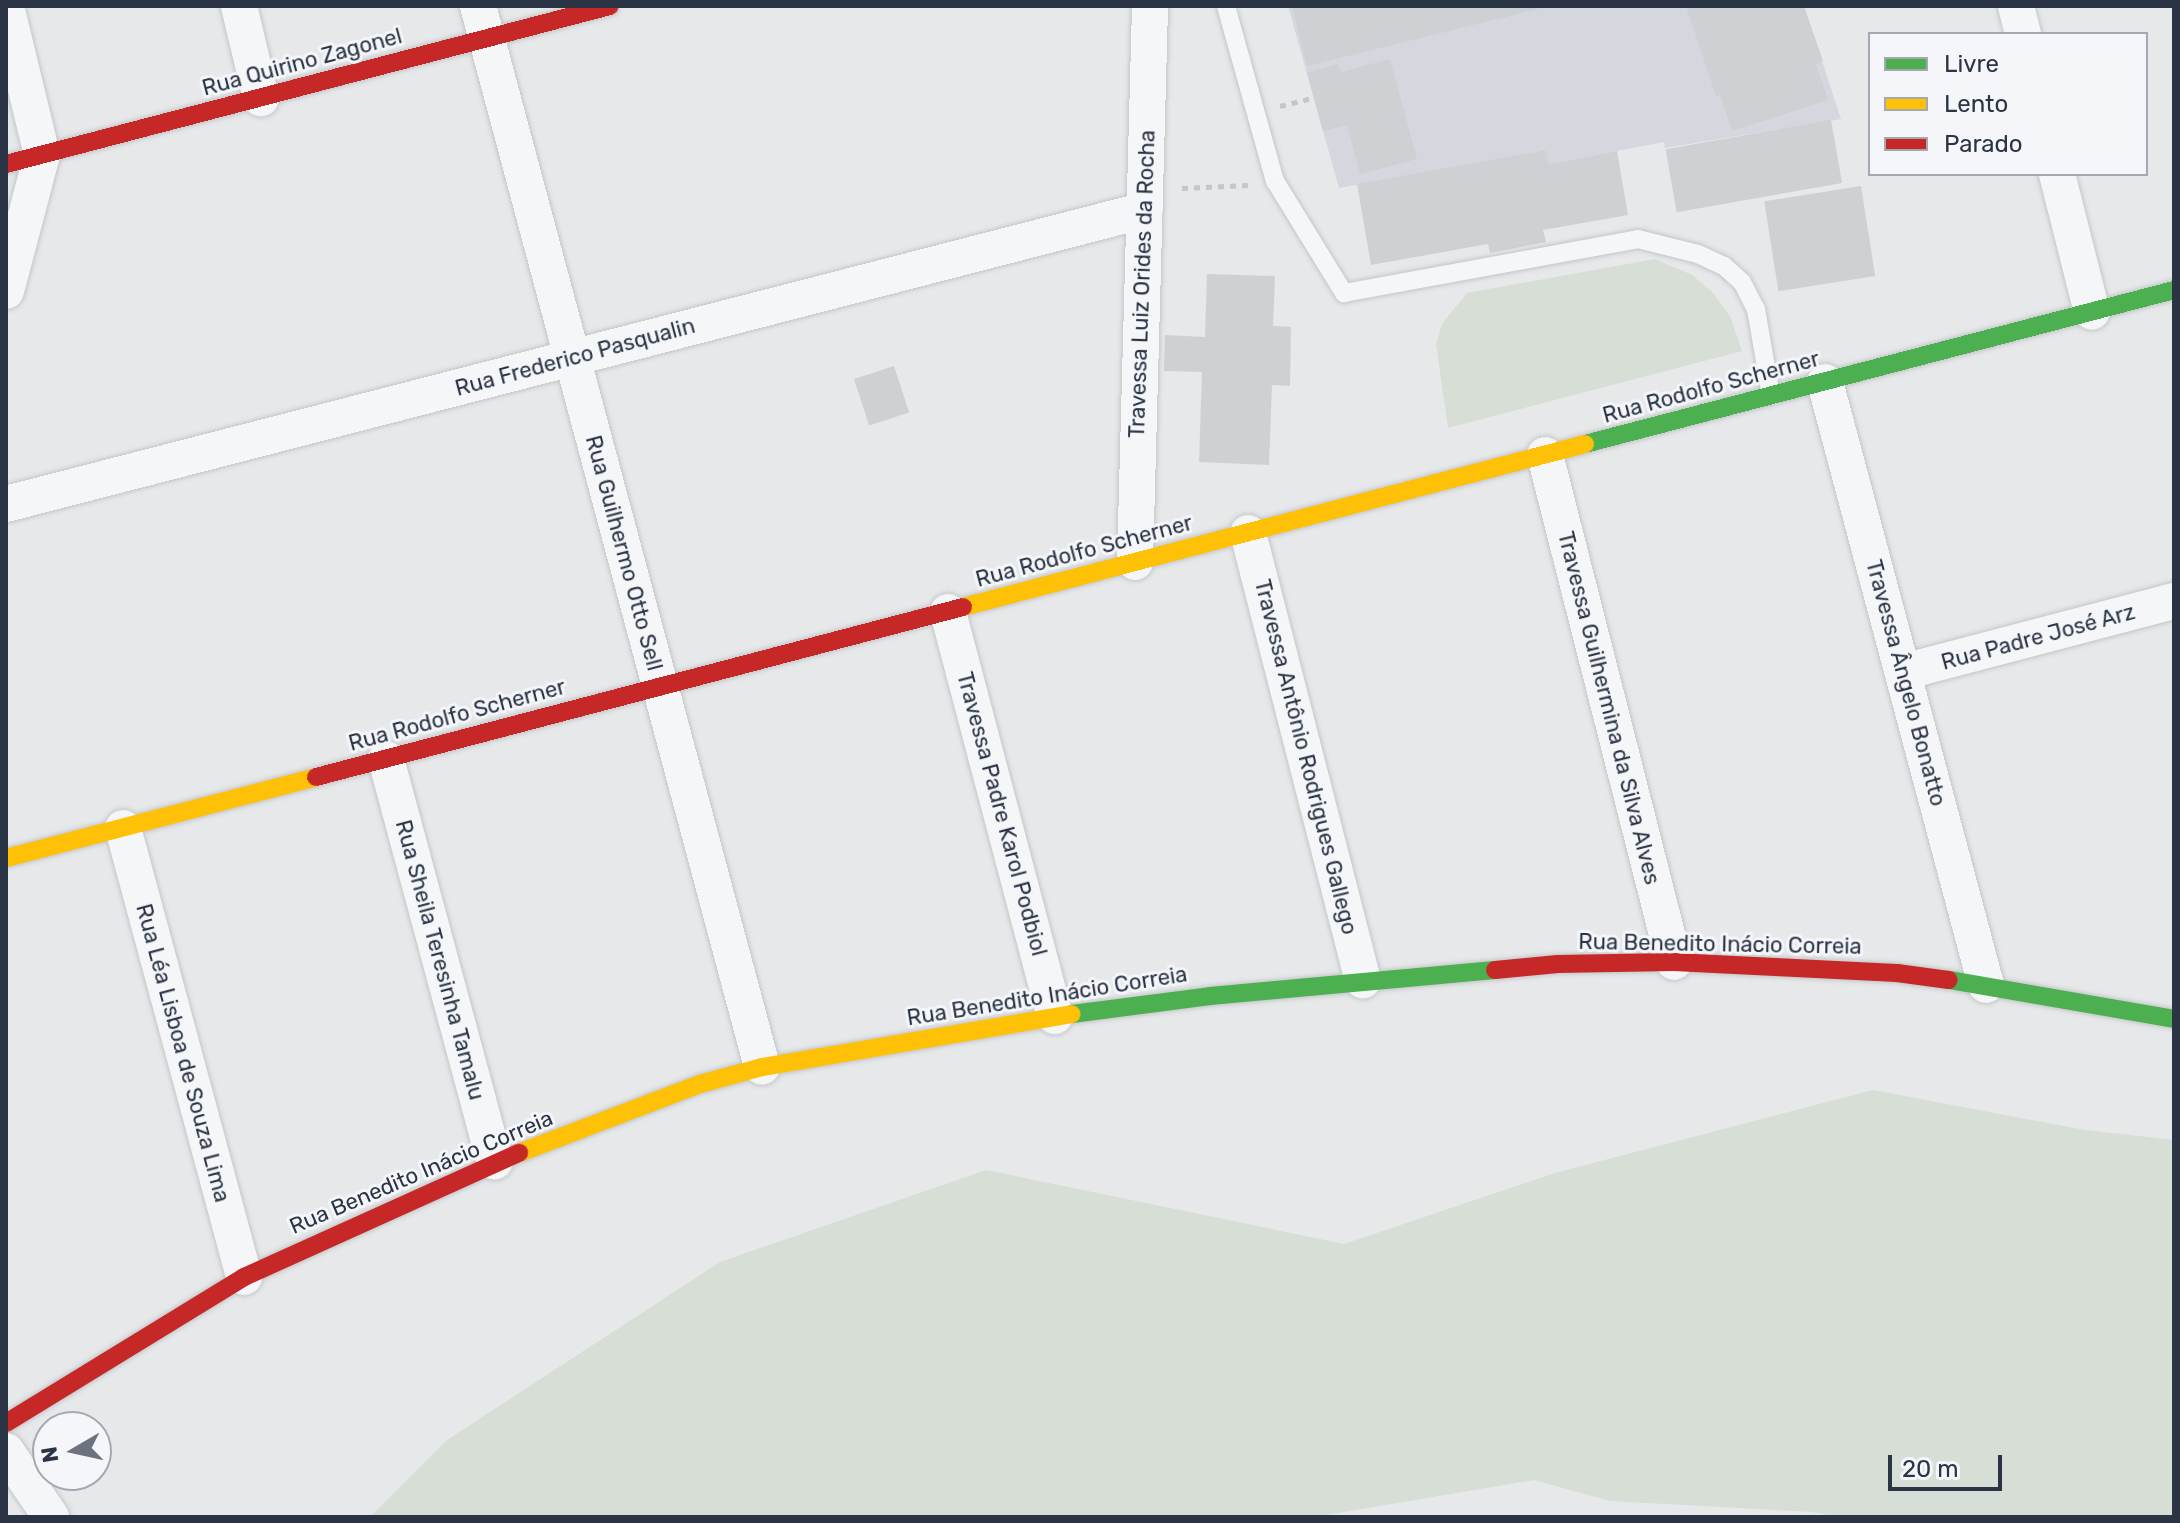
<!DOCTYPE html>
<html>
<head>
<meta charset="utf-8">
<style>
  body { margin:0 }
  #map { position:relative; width:2180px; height:1523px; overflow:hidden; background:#e6e8ea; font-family:Rubik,sans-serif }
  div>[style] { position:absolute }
  .built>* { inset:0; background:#d4d7dd }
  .green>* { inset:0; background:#d6ded6 }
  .building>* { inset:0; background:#ced0d3; transform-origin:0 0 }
  .path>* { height:5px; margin-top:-2.5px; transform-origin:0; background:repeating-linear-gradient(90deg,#c5c6ca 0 6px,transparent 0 12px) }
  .roads { filter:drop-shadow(0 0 2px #c4c6c8) drop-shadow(0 0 2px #c4c6c8) }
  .lane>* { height:18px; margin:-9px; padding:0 9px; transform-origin:9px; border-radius:9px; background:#f5f6f7 }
  .street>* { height:36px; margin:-18px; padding:0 18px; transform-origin:18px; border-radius:18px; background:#f5f6f7 }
  .fast>* { height:18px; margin:-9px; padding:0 9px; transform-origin:9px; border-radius:9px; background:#4caf50 }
  .slow>* { height:18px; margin:-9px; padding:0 9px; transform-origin:9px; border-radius:9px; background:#ffc107 }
  .jam>* { height:18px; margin:-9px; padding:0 9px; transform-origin:9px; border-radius:9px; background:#c62828 }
  span { translate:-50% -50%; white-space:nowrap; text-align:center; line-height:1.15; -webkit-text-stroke:6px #f4f6f9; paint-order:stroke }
  .street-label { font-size:22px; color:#2b3445 }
  .frame { position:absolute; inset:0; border:8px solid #2b3445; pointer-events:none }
  .legend { position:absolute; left:1868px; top:32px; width:280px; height:144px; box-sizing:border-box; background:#f4f6f9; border:2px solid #a4a8b1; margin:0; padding:10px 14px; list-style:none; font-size:24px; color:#2b3445 }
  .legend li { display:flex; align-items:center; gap:16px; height:40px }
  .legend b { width:40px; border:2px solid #a4a8b1 }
  .north { position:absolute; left:32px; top:1411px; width:80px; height:80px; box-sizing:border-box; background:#f4f6f9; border:2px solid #a4a8b1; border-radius:50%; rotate:261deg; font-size:22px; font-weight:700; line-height:32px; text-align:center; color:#2b3445 }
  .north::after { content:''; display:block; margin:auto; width:28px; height:36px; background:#6c737f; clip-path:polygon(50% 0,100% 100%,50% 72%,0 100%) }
  .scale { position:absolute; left:1888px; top:1455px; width:114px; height:36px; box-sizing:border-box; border:4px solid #2b3445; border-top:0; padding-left:10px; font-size:24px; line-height:28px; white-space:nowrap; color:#2b3445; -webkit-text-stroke:6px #f4f6f9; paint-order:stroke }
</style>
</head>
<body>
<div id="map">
  <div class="built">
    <div style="clip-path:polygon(1288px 6px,1804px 6px,1841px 119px,1665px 148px,1664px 142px,1549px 164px,1546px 150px,1339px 188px)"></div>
  </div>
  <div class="green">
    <div style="clip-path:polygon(1655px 259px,1692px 275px,1713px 293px,1730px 316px,1742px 351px,1448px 428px,1436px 344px,1442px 324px,1467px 293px)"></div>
    <div style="clip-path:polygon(1873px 1090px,2085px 1130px,2174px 1140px,2174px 1517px,1839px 1517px,1812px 1512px,1610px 1501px,1534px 1480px,1314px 1517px,370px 1517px,447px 1440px,720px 1262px,986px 1170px,1344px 1244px,1555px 1173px)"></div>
  </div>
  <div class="building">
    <div style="clip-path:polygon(1292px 6px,1537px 6px,1538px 9px,1307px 66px)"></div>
    <div style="clip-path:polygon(1686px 6px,1804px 6px,1823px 61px,1816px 64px,1828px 100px,1732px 131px,1720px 95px,1716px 96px)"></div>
    <div style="clip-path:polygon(1390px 59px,1417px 159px,1360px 174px,1347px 125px,1323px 131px,1307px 73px,1338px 64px,1341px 72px)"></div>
    <div style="left:1831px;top:120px;width:64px;height:168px;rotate:80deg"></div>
    <div style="clip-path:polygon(1546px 150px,1549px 164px,1617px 151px,1628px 215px,1543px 230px,1546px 242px,1490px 253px,1488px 244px,1371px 265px,1357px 184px)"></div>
    <div style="left:1861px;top:186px;width:91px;height:98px;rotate:81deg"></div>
    <div style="clip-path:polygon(1207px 274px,1275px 276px,1273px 326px,1291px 327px,1290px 386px,1272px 385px,1269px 465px,1199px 462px,1202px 372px,1164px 371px,1165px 335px,1205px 337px)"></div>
    <div style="left:894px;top:366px;width:49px;height:42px;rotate:72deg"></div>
  </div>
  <div class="path">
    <div style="left:1280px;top:106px;width:34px;rotate:-14deg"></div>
    <div style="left:1182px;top:188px;width:66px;rotate:-2.6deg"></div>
  </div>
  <div class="roads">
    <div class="lane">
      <div style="left:1226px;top:6px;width:182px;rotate:74.4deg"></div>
      <div style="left:1275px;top:181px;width:132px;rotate:58.4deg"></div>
      <div style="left:1344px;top:293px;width:299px;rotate:-10.4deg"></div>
      <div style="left:1638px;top:239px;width:62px;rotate:14deg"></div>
      <div style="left:1698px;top:254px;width:29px;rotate:25deg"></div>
      <div style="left:1724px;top:266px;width:24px;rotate:42deg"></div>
      <div style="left:1742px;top:282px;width:30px;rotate:63deg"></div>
      <div style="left:1756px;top:309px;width:88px;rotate:80.2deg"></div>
    </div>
    <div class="street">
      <div style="left:239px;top:6px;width:95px;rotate:76.6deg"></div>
      <div style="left:478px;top:6px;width:1098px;rotate:75.01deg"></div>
      <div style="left:2016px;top:6px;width:29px;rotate:76deg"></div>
      <div style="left:2057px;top:174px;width:142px;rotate:75.8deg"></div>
      <div style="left:6px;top:291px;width:141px;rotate:-75.2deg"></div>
      <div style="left:42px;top:155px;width:153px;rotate:-103.6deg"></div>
      <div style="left:1825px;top:382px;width:624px;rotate:75.05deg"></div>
      <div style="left:1545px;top:455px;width:523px;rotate:75.72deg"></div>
      <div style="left:6px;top:504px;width:1176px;rotate:-14.47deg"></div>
      <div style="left:1248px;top:533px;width:462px;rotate:75.6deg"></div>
      <div style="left:1135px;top:562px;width:556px;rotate:-88.45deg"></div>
      <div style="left:948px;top:612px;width:418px;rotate:75.2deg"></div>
      <div style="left:1903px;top:672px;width:280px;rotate:-14.7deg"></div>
      <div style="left:386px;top:759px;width:417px;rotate:74.9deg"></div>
      <div style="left:123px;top:828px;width:465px;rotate:74.9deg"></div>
      <div style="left:6px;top:1451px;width:80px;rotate:55.7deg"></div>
    </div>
    <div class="fast">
      <div style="left:1585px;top:444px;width:609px;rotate:-14.65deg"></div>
      <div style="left:1949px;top:980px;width:228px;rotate:9.8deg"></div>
      <div style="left:1072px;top:1014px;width:139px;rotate:-7.4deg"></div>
      <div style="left:1210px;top:996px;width:286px;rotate:-5.2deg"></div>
    </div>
    <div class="slow">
      <div style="left:963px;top:607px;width:643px;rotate:-14.68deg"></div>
      <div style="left:6px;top:858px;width:320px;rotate:-14.6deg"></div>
      <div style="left:519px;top:1153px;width:194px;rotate:-20.9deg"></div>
      <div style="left:700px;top:1084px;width:64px;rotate:-15.3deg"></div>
      <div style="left:762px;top:1067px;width:314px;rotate:-9.7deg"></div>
    </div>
    <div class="jam">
      <div style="left:6px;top:164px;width:624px;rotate:-14.66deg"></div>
      <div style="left:316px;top:777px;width:669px;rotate:-14.72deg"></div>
      <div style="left:1495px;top:970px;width:63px;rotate:-5.4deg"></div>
      <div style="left:1558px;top:964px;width:116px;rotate:-1deg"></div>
      <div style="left:1674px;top:962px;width:223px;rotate:2.8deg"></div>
      <div style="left:1897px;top:973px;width:52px;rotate:7.7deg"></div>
      <div style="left:6px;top:1423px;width:279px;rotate:-31.5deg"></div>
      <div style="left:244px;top:1277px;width:302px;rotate:-24.3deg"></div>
    </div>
  </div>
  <div class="street-label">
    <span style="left:302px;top:62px;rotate:-15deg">Rua Quirino Zagonel</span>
    <span style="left:1142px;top:284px;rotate:-88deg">Travessa Luiz Orides da Rocha</span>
    <span style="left:575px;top:357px;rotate:-15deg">Rua Frederico Pasqualin</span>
    <span style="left:1711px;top:387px;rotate:-15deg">Rua Rodolfo Scherner</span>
    <span style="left:1084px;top:551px;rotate:-15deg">Rua Rodolfo Scherner</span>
    <span style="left:624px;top:553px;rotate:75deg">Rua Guilhermo Otto Sell</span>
    <span style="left:2038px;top:637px;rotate:-15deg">Rua Padre José Arz</span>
    <span style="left:1906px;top:683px;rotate:75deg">Travessa Ângelo Bonatto</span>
    <span style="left:1609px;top:708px;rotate:76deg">Travessa Guilhermina da Silva Alves</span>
    <span style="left:457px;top:715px;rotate:-15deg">Rua Rodolfo Scherner</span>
    <span style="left:1306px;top:757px;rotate:76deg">Travessa Antônio Rodrigues Gallego</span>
    <span style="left:1002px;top:814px;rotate:75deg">Travessa Padre Karol Podbiol</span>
    <span style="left:1720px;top:944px;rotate:1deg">Rua Benedito Inácio Correia</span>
    <span style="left:440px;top:960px;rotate:75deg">Rua Sheila Teresinha Tamalu</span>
    <span style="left:1047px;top:996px;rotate:-9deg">Rua Benedito Inácio Correia</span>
    <span style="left:183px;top:1053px;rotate:75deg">Rua Léa Lisboa de Souza Lima</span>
    <span style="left:421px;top:1172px;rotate:-23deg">Rua Benedito Inácio Correia</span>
  </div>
  <div class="frame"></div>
  <ul class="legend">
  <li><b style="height:10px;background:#4caf50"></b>Livre</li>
  <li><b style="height:10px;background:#ffc107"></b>Lento</li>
  <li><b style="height:10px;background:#c62828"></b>Parado</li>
  </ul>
  <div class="north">N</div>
  <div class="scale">20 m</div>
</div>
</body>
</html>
